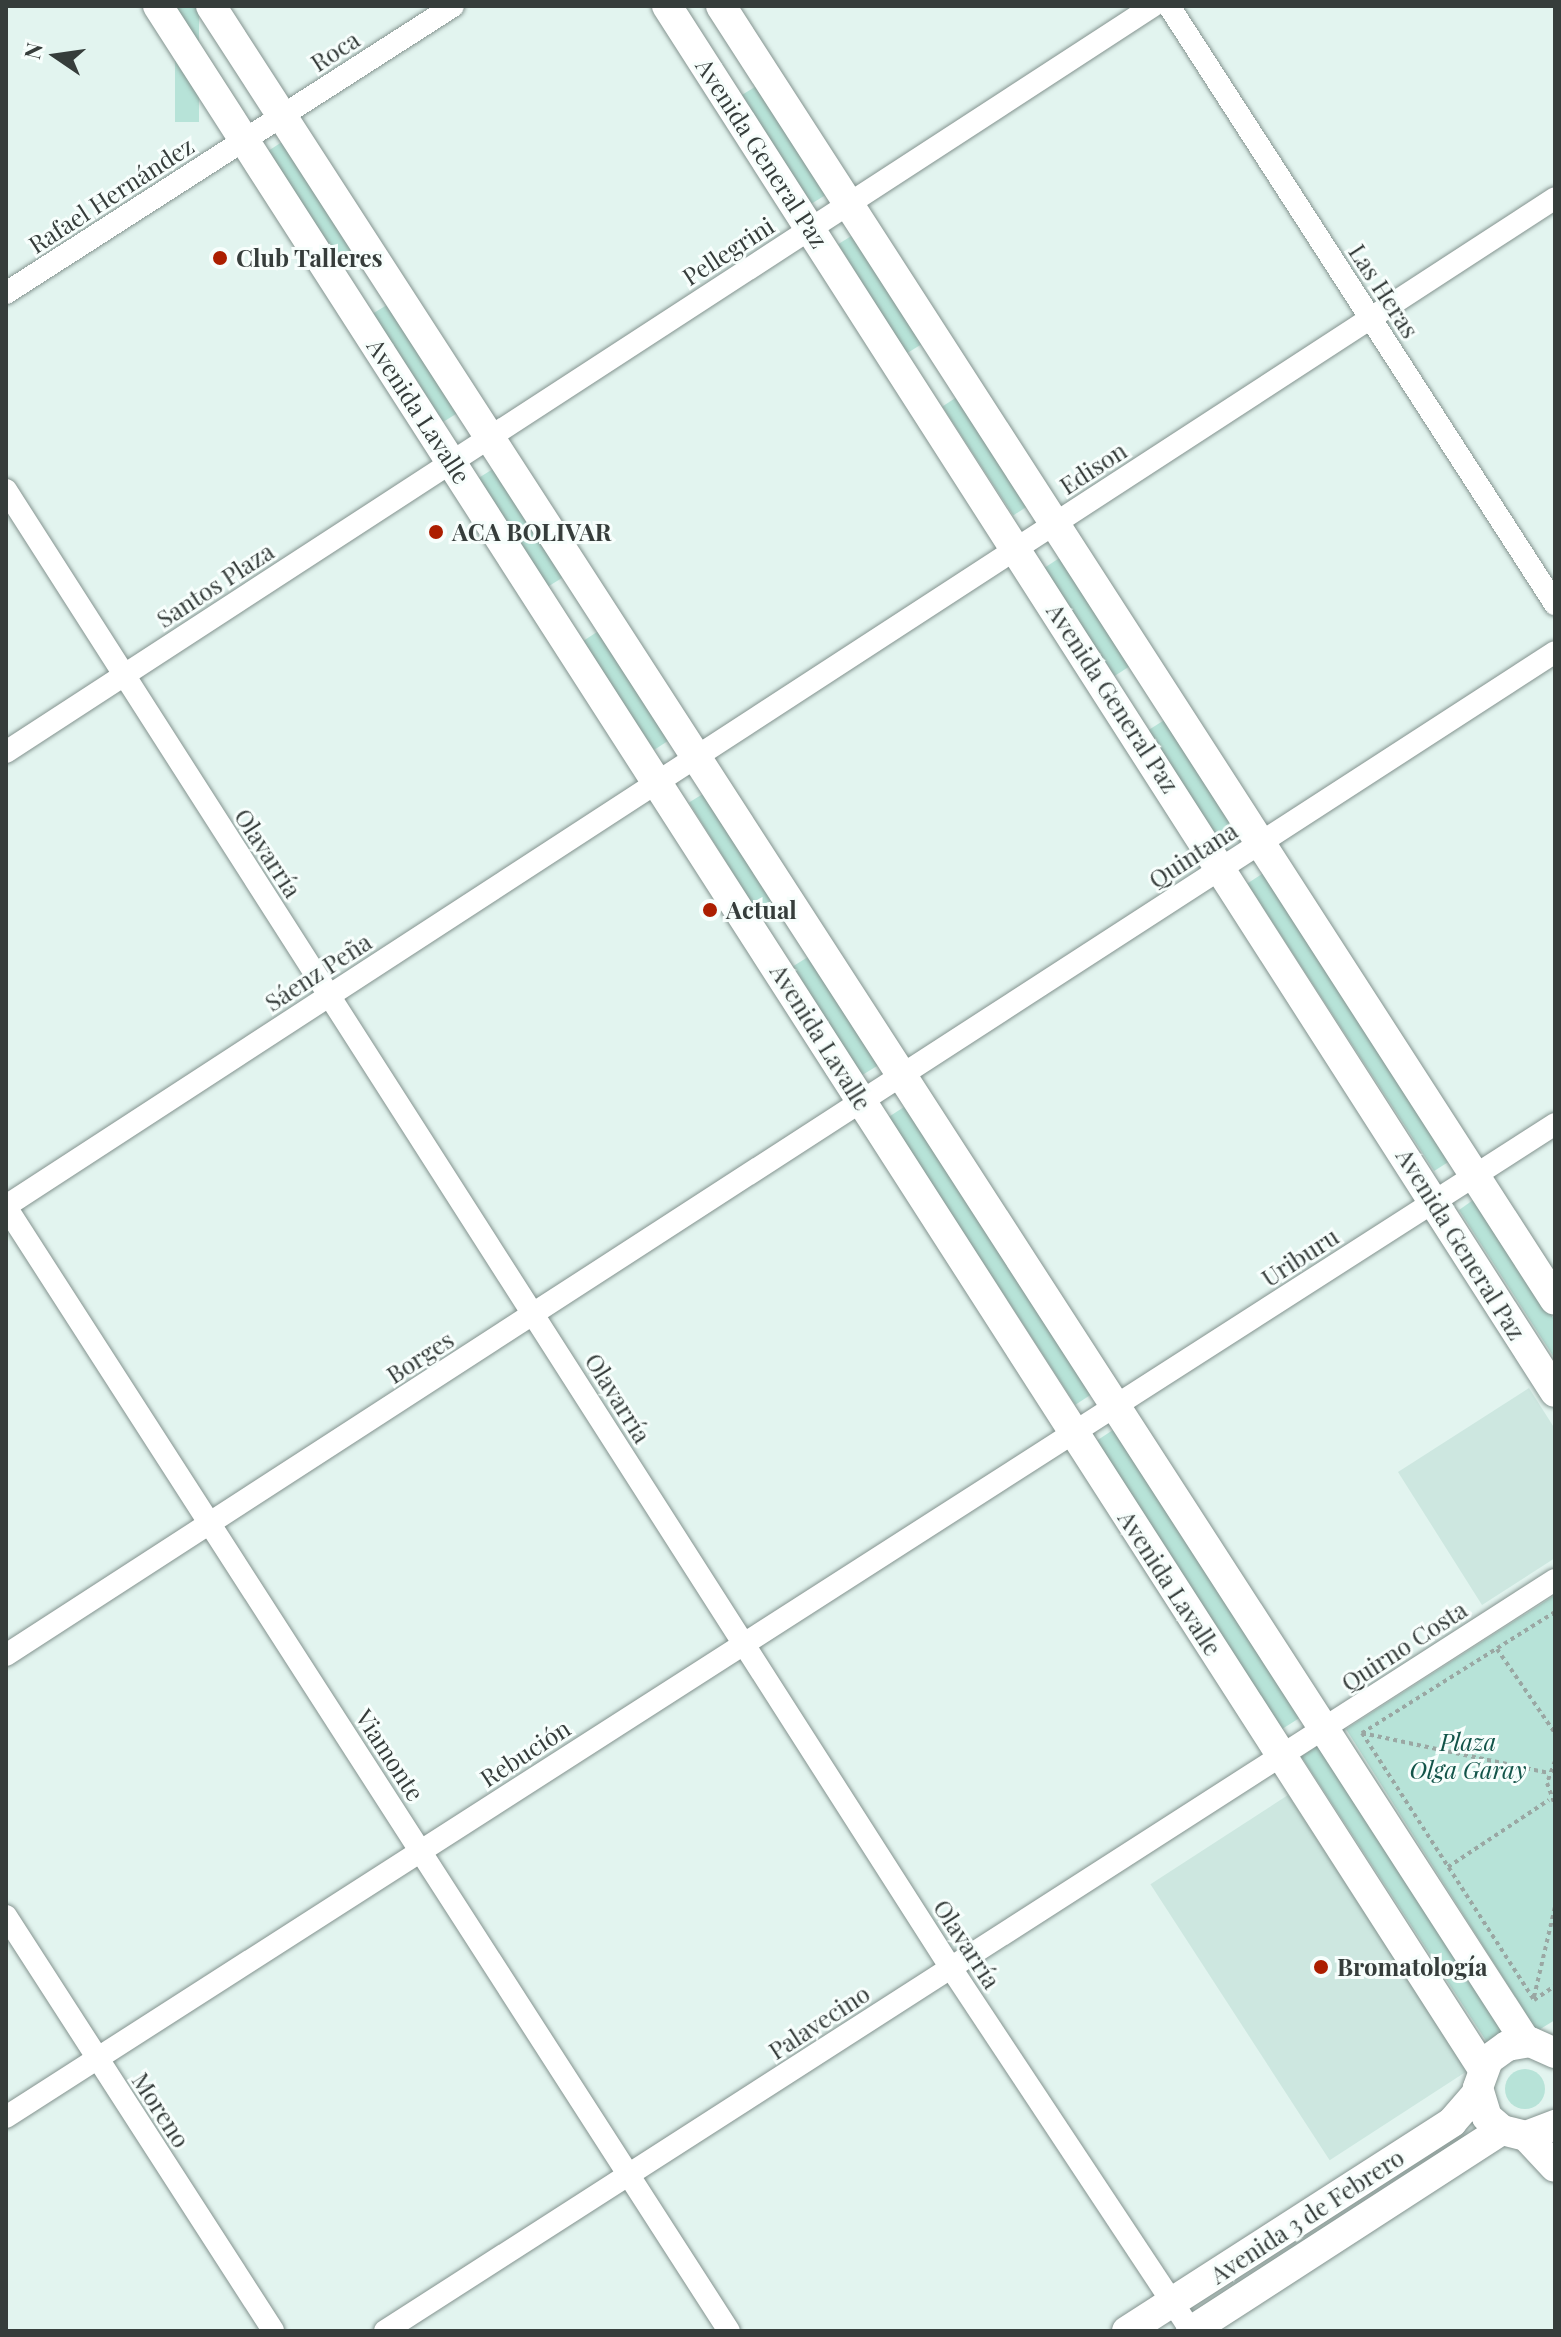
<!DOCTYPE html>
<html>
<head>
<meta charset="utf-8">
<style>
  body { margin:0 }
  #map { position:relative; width:1561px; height:2337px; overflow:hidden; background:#e2f4ef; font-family:"Playfair Display",serif }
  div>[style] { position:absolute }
  .built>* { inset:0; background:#cde7e0; transform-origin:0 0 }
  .green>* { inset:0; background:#b7e3d8; transform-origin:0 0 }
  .round { border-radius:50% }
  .path>* { height:4px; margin-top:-2px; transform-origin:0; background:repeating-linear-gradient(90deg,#9aa7a3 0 4px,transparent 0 8px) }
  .roads { filter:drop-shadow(0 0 2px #84938f) drop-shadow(0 0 2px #84938f) }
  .street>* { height:22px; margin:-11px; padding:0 11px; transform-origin:11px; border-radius:11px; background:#fff }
  .secondary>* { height:30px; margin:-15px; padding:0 15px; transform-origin:15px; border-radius:15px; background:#fff }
  .dots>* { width:22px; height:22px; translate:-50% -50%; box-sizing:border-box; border:4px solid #f7fefc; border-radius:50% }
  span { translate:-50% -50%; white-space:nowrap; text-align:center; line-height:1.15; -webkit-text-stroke:6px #f7fefc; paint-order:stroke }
  .street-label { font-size:24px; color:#363d3b }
  .poi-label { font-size:24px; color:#363d3b; font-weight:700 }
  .left { translate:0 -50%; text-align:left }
  .park-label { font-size:24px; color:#125449; font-style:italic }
  .frame { position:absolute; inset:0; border:8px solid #363d3b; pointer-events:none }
  .north { position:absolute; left:16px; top:16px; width:80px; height:80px; -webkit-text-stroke:6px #f7fefc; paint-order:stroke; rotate:283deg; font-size:22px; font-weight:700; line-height:32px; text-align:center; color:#363d3b }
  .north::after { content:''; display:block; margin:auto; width:28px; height:36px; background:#363d3b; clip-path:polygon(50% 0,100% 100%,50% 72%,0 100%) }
</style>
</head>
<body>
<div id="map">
  <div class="built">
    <div style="clip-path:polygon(1529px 1388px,1555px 1429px,1555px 1558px,1482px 1605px,1398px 1472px)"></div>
    <div style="left:1288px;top:1795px;width:329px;height:164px;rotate:57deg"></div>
  </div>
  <div class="green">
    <div style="left:175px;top:6px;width:24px;height:116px"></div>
    <div style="left:758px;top:85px;width:129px;height:20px;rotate:58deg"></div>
    <div style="left:285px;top:140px;width:130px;height:21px;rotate:57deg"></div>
    <div style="left:856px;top:233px;width:129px;height:21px;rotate:58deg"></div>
    <div style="left:390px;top:303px;width:129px;height:20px;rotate:58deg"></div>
    <div style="left:960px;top:395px;width:130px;height:21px;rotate:57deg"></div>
    <div style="left:496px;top:467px;width:129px;height:21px;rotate:58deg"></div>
    <div style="left:1061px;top:557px;width:129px;height:20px;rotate:57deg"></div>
    <div style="left:600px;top:630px;width:130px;height:20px;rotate:57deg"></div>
    <div style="left:1166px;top:719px;width:129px;height:21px;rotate:58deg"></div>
    <div style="left:706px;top:792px;width:129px;height:20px;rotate:58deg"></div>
    <div style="left:1265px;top:872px;width:343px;height:21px;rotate:57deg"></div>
    <div style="left:811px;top:955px;width:129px;height:21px;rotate:58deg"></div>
    <div style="left:907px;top:1105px;width:343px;height:22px;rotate:57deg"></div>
    <div style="clip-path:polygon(1476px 1198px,1555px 1321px,1555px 1359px,1459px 1210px)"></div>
    <div style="left:1113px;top:1430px;width:343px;height:21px;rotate:57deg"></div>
    <div style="clip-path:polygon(1555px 1595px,1555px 2020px,1537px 2031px,1346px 1729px)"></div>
    <div style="left:1319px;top:1745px;width:342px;height:21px;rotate:57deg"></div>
    <div class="round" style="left:1505px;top:2069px;width:40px;height:40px"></div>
  </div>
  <div class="path">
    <div style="left:1555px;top:1612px;width:228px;rotate:147.9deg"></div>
    <div style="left:1362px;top:1733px;width:318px;rotate:57.2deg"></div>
    <div style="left:1534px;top:2000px;width:25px;rotate:-34deg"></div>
    <div style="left:1497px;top:1649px;width:102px;rotate:55.4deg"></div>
    <div style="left:1362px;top:1733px;width:190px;rotate:12.1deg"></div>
    <div style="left:1555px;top:1761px;width:23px;rotate:110deg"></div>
    <div style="left:1547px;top:1783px;width:23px;rotate:70deg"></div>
    <div style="left:1448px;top:1867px;width:121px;rotate:-33.6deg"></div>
    <div style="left:1534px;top:1997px;width:92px;rotate:-76.9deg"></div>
  </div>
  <div class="roads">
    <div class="street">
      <div style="left:1169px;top:6px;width:712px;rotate:57.16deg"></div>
      <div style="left:6px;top:293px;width:531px;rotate:-32.7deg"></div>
      <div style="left:6px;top:490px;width:1754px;rotate:57.41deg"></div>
      <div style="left:951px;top:1968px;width:435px;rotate:56.5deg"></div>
      <div style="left:6px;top:752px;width:1368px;rotate:-33.04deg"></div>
      <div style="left:6px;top:1206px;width:1848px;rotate:-33.05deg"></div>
      <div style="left:6px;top:1207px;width:1336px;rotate:57.25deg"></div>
      <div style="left:6px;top:1655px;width:1845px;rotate:-32.92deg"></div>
      <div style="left:6px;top:1916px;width:493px;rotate:57.2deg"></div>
      <div style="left:6px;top:2117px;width:1840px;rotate:-32.66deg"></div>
      <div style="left:385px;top:2331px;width:1390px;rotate:-32.7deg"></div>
    </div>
    <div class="secondary">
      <div style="left:158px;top:6px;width:2452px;rotate:57.29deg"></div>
      <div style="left:211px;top:6px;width:2424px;rotate:57.14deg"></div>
      <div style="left:667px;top:6px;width:1646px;rotate:57.35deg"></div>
      <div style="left:721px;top:6px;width:1539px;rotate:57.2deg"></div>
      <div style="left:1555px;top:2053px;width:27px;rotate:-156deg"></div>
      <div style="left:1530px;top:2042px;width:23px;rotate:170deg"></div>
      <div style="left:1507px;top:2046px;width:24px;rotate:144deg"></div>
      <div style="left:1488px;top:2060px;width:30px;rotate:110deg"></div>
      <div style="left:1478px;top:2088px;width:30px;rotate:73deg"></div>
      <div style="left:1487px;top:2117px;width:20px;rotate:41deg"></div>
      <div style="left:1502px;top:2130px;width:25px;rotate:14deg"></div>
      <div style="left:1526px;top:2136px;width:31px;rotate:-21deg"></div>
      <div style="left:1526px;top:2136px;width:42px;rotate:46.9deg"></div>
      <div style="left:1127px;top:2331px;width:386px;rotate:-32.7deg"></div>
      <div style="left:1452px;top:2122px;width:40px;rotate:-49deg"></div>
      <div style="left:1191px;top:2331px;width:370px;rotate:-32.9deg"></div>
    </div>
  </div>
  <div class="dots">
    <div style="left:220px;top:258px;background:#ac1e00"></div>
    <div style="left:436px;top:532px;background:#ac1e00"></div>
    <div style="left:710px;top:910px;background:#ac1e00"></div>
    <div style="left:1321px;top:1967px;background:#ac1e00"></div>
  </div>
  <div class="street-label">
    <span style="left:335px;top:51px;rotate:-33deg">Roca</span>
    <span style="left:762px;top:153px;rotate:57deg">Avenida General Paz</span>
    <span style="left:111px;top:195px;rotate:-33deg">Rafael Hernández</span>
    <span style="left:728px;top:251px;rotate:-33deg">Pellegrini</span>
    <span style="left:1384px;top:291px;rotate:57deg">Las Heras</span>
    <span style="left:419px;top:411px;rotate:57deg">Avenida Lavalle</span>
    <span style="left:1093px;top:468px;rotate:-33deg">Edison</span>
    <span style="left:215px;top:585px;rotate:-33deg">Santos Plaza</span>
    <span style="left:1113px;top:698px;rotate:57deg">Avenida General Paz</span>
    <span style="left:268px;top:853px;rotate:57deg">Olavarría</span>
    <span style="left:1193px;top:855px;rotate:-33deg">Quintana</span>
    <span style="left:318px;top:972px;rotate:-33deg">Sáenz Peña</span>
    <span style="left:821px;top:1037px;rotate:58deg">Avenida Lavalle</span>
    <span style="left:1461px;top:1244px;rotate:58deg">Avenida General Paz</span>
    <span style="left:1300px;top:1257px;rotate:-33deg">Uriburu</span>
    <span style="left:420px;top:1357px;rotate:-33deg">Borges</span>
    <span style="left:618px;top:1398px;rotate:58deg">Olavarría</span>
    <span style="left:1170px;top:1583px;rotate:57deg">Avenida Lavalle</span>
    <span style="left:1404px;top:1646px;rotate:-33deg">Quirno Costa</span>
    <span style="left:525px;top:1753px;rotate:-33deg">Rebución</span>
    <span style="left:390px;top:1755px;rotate:57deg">Viamonte</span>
    <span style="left:967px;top:1944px;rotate:57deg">Olavarría</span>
    <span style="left:819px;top:2022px;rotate:-33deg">Palavecino</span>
    <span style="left:161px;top:2110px;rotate:57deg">Moreno</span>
    <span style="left:1307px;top:2216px;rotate:-33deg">Avenida 3 de Febrero</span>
  </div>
  <div class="poi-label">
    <span class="left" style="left:236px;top:258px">Club Talleres</span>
    <span class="left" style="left:452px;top:532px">ACA BOLIVAR</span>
    <span class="left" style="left:726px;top:910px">Actual</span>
    <span class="left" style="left:1337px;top:1967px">Bromatología</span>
  </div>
  <div class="park-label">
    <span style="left:1468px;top:1756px">Plaza<br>Olga Garay</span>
  </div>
  <div class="frame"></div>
  <div class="north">N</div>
</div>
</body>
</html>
